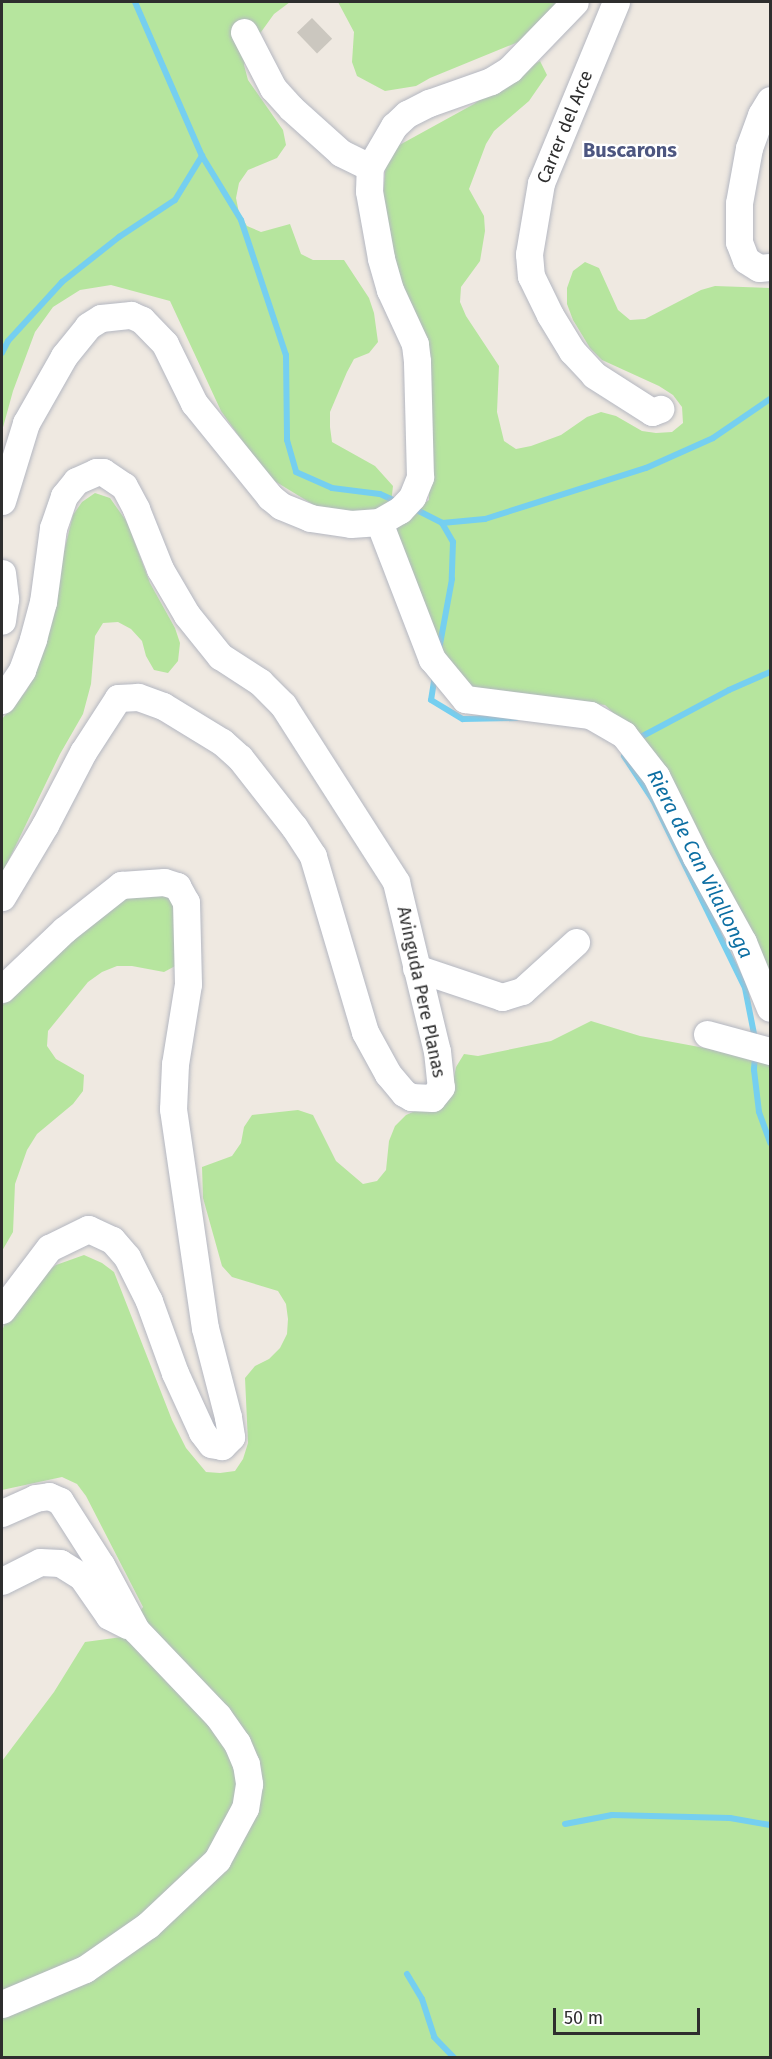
<!DOCTYPE html>
<html>
<head>
<meta charset="utf-8">
<style>
  body { margin:0 }
  #map { position:relative; width:772px; height:2059px; overflow:hidden; background:#efe9e1; font-family:"Fira Sans",sans-serif }
  div>[style] { position:absolute }
  .green>* { inset:0; background:#b6e59e }
  .stream>* { height:6px; margin:-3px; padding:0 3px; transform-origin:3px; border-radius:3px; background:#75cff0 }
  .building>* { inset:0; background:#cbc7bf; transform-origin:0 0 }
  .roads { filter:drop-shadow(0 0 2px #b4b7c1) drop-shadow(0 0 2px #b4b7c1) }
  .minor>* { height:27px; margin:-13.5px; padding:0 13.5px; transform-origin:13.5px; border-radius:13.5px; background:#fff }
  span { translate:-50% -50%; white-space:nowrap; text-align:center; line-height:1.15; -webkit-text-stroke:4.5px #fff; paint-order:stroke }
  .street-label { font-size:18px; color:#2e2e2e }
  .neighbourhood-label { font-size:20px; color:#4d5680; font-weight:700 }
  .water-label { font-size:20px; color:#0d6fa3; font-style:italic }
  .frame { position:absolute; inset:0; border:3px solid #2e2e2e; pointer-events:none }
  .scale { position:absolute; left:553px; top:2008px; width:147px; height:27px; box-sizing:border-box; border:3px solid #2e2e2e; border-top:0; padding-left:8px; font-size:18px; line-height:21px; white-space:nowrap; color:#2e2e2e; -webkit-text-stroke:4px #fff; paint-order:stroke }
</style>
</head>
<body>
<div id="map">
  <div class="green">
    <div style="clip-path:polygon(2px 2px,290px 2px,274px 14px,256px 39px,248px 51px,244px 65px,248px 80px,283px 130px,286px 145px,277px 158px,248px 170px,239px 183px,236px 198px,239px 213px,247px 226px,261px 232px,290px 224px,301px 254px,313px 260px,344px 260px,369px 298px,374px 313px,378px 342px,369px 353px,354px 359px,347px 372px,330px 412px,330px 427px,332px 442px,375px 466px,393px 486px,391px 504px,381px 514px,322px 510px,268px 477px,221px 411px,170px 301px,111px 285px,80px 290px,53px 307px,35px 332px,13px 391px,2px 431px)"></div>
    <div style="clip-path:polygon(338px 2px,560px 2px,523px 40px,430px 78px,416px 86px,385px 91px,357px 76px,352px 62px,354px 32px)"></div>
    <div style="clip-path:polygon(540px 61px,547px 75px,529px 101px,494px 131px,486px 144px,469px 189px,484px 216px,485px 231px,480px 261px,461px 287px,460px 302px,466px 316px,499px 366px,497px 412px,504px 441px,516px 449px,531px 446px,561px 435px,587px 417px,601px 412px,616px 416px,642px 431px,656px 433px,672px 432px,683px 423px,682px 407px,673px 395px,659px 386px,602px 360px,590px 348px,573px 320px,567px 304px,567px 288px,573px 271px,585px 262px,599px 268px,618px 310px,630px 320px,645px 319px,701px 290px,715px 286px,770px 288px,770px 985px,631px 730px,605px 705px,469px 689px,439px 658px,389px 535px,415px 509px,429px 500px,429px 424px,382px 209px,386px 161px,394px 148px,474px 104px,513px 76px)"></div>
    <div style="clip-path:polygon(95px 493px,110px 498px,127px 522px,150px 583px,175px 628px,180px 643px,178px 661px,168px 673px,154px 670px,146px 656px,142px 641px,131px 629px,118px 622px,103px 623px,95px 636px,91px 684px,83px 714px,60px 754px,2px 874px,2px 719px,26px 691px,33px 677px,73px 515px,82px 502px)"></div>
    <div style="clip-path:polygon(127px 892px,161px 892px,173px 902px,179px 964px,164px 972px,132px 966px,117px 966px,102px 972px,88px 982px,48px 1031px,47px 1046px,56px 1059px,84px 1075px,83px 1091px,73px 1104px,37px 1134px,27px 1150px,15px 1184px,13px 1232px,2px 1251px,2px 1006px,30px 973px)"></div>
    <div style="clip-path:polygon(591px 1021px,640px 1036px,770px 1060px,770px 2057px,2px 2057px,2px 1761px,54px 1692px,85px 1642px,122px 1637px,143px 1607px,86px 1496px,77px 1484px,62px 1477px,2px 1490px,2px 1331px,5px 1323px,44px 1274px,56px 1265px,84px 1255px,102px 1263px,114px 1272px,172px 1420px,186px 1448px,206px 1472px,220px 1473px,235px 1471px,243px 1459px,248px 1443px,245px 1378px,255px 1366px,269px 1359px,280px 1348px,287px 1334px,288px 1319px,286px 1304px,278px 1291px,232px 1277px,222px 1266px,203px 1198px,202px 1167px,232px 1156px,241px 1143px,244px 1127px,252px 1115px,298px 1110px,313px 1115px,336px 1161px,363px 1184px,377px 1181px,386px 1170px,389px 1141px,395px 1126px,406px 1115px,420px 1109px,453px 1082px,456px 1067px,464px 1054px,478px 1056px,551px 1041px)"></div>
  </div>
  <div class="stream">
    <div style="left:135px;top:2px;width:168px;rotate:66.5deg"></div>
    <div style="left:202px;top:156px;width:75px;rotate:58.6deg"></div>
    <div style="left:241px;top:220px;width:142px;rotate:71.6deg"></div>
    <div style="left:286px;top:355px;width:85px;rotate:89.3deg"></div>
    <div style="left:287px;top:440px;width:33px;rotate:74deg"></div>
    <div style="left:296px;top:472px;width:39px;rotate:24deg"></div>
    <div style="left:332px;top:488px;width:48px;rotate:7.1deg"></div>
    <div style="left:380px;top:494px;width:20px;rotate:24deg"></div>
    <div style="left:2px;top:353px;width:13px;rotate:-63deg"></div>
    <div style="left:8px;top:341px;width:80px;rotate:-47.5deg"></div>
    <div style="left:62px;top:282px;width:73px;rotate:-38.3deg"></div>
    <div style="left:119px;top:237px;width:67px;rotate:-33.5deg"></div>
    <div style="left:175px;top:200px;width:52px;rotate:-58.5deg"></div>
    <div style="left:413px;top:508px;width:33px;rotate:27deg"></div>
    <div style="left:442px;top:523px;width:22px;rotate:60deg"></div>
    <div style="left:453px;top:542px;width:37px;rotate:92deg"></div>
    <div style="left:452px;top:579px;width:72px;rotate:100.4deg"></div>
    <div style="left:442px;top:523px;width:43px;rotate:-5.3deg"></div>
    <div style="left:485px;top:519px;width:169px;rotate:-17.6deg"></div>
    <div style="left:646px;top:468px;width:73px;rotate:-24.1deg"></div>
    <div style="left:713px;top:438px;width:69px;rotate:-34.4deg"></div>
    <div style="left:435px;top:675px;width:25px;rotate:99deg"></div>
    <div style="left:431px;top:700px;width:37px;rotate:31deg"></div>
    <div style="left:463px;top:719px;width:53px;rotate:-1.1deg"></div>
    <div style="left:637px;top:739px;width:104px;rotate:-28deg"></div>
    <div style="left:729px;top:690px;width:45px;rotate:-23.7deg"></div>
    <div style="left:624px;top:756px;width:53px;rotate:56.6deg"></div>
    <div style="left:653px;top:800px;width:209px;rotate:63.9deg"></div>
    <div style="left:745px;top:988px;width:52px;rotate:78.9deg"></div>
    <div style="left:755px;top:1055px;width:15px;rotate:94deg"></div>
    <div style="left:754px;top:1070px;width:42px;rotate:83.2deg"></div>
    <div style="left:759px;top:1112px;width:33px;rotate:70deg"></div>
    <div style="left:565px;top:1824px;width:48px;rotate:-10.8deg"></div>
    <div style="left:612px;top:1815px;width:118px;rotate:1.5deg"></div>
    <div style="left:730px;top:1818px;width:41px;rotate:9.9deg"></div>
    <div style="left:407px;top:1974px;width:29px;rotate:59deg"></div>
    <div style="left:422px;top:1999px;width:40px;rotate:72deg"></div>
    <div style="left:434px;top:2037px;width:29px;rotate:46deg"></div>
  </div>
  <div class="building">
    <div style="left:312px;top:18px;width:29px;height:21px;rotate:46deg"></div>
  </div>
  <div class="roads">
    <div class="minor">
      <div style="left:616px;top:2px;width:196px;rotate:112.5deg"></div>
      <div style="left:541px;top:183px;width:72px;rotate:99.6deg"></div>
      <div style="left:529px;top:254px;width:22px;rotate:85deg"></div>
      <div style="left:531px;top:276px;width:43px;rotate:64deg"></div>
      <div style="left:550px;top:315px;width:42px;rotate:58.6deg"></div>
      <div style="left:572px;top:351px;width:33px;rotate:47deg"></div>
      <div style="left:594px;top:375px;width:69px;rotate:32.5deg"></div>
      <div style="left:652px;top:412px;width:9px;rotate:-21deg"></div>
      <div style="left:244px;top:32px;width:63px;rotate:62.6deg"></div>
      <div style="left:273px;top:88px;width:27px;rotate:48deg"></div>
      <div style="left:291px;top:108px;width:67px;rotate:42deg"></div>
      <div style="left:341px;top:153px;width:32px;rotate:26deg"></div>
      <div style="left:770px;top:100px;width:17px;rotate:121deg"></div>
      <div style="left:761px;top:115px;width:35px;rotate:110deg"></div>
      <div style="left:749px;top:148px;width:56px;rotate:100.3deg"></div>
      <div style="left:739px;top:203px;width:39px;rotate:90deg"></div>
      <div style="left:739px;top:242px;width:19px;rotate:69deg"></div>
      <div style="left:746px;top:260px;width:15px;rotate:32deg"></div>
      <div style="left:759px;top:268px;width:11px;rotate:-5deg"></div>
      <div style="left:2px;top:501px;width:82px;rotate:-72.9deg"></div>
      <div style="left:26px;top:423px;width:77px;rotate:-60.4deg"></div>
      <div style="left:64px;top:356px;width:38px;rotate:-51deg"></div>
      <div style="left:88px;top:326px;width:15px;rotate:-32deg"></div>
      <div style="left:101px;top:318px;width:30px;rotate:-6deg"></div>
      <div style="left:131px;top:315px;width:12px;rotate:24deg"></div>
      <div style="left:142px;top:320px;width:33px;rotate:46deg"></div>
      <div style="left:165px;top:344px;width:66px;rotate:63.8deg"></div>
      <div style="left:194px;top:403px;width:121px;rotate:51deg"></div>
      <div style="left:270px;top:497px;width:14px;rotate:39deg"></div>
      <div style="left:281px;top:506px;width:31px;rotate:22deg"></div>
      <div style="left:310px;top:518px;width:41px;rotate:8.3deg"></div>
      <div style="left:351px;top:524px;width:28px;rotate:-4deg"></div>
      <div style="left:379px;top:522px;width:24px;rotate:-30deg"></div>
      <div style="left:400px;top:510px;width:18px;rotate:-47deg"></div>
      <div style="left:412px;top:497px;width:22px;rotate:-68deg"></div>
      <div style="left:420px;top:477px;width:116px;rotate:-91.5deg"></div>
      <div style="left:417px;top:361px;width:17px;rotate:-97deg"></div>
      <div style="left:415px;top:344px;width:60px;rotate:-114.8deg"></div>
      <div style="left:390px;top:290px;width:33px;rotate:-106deg"></div>
      <div style="left:381px;top:258px;width:68px;rotate:-100.2deg"></div>
      <div style="left:369px;top:191px;width:24px;rotate:-88deg"></div>
      <div style="left:370px;top:167px;width:48px;rotate:-59.7deg"></div>
      <div style="left:394px;top:126px;width:18px;rotate:-43deg"></div>
      <div style="left:407px;top:114px;width:25px;rotate:-27deg"></div>
      <div style="left:429px;top:103px;width:66px;rotate:-19.5deg"></div>
      <div style="left:491px;top:81px;width:22px;rotate:-32deg"></div>
      <div style="left:510px;top:69px;width:93px;rotate:-45.9deg"></div>
      <div style="left:379px;top:522px;width:147px;rotate:68.9deg"></div>
      <div style="left:432px;top:659px;width:52px;rotate:50.5deg"></div>
      <div style="left:465px;top:699px;width:126px;rotate:7.3deg"></div>
      <div style="left:590px;top:715px;width:39px;rotate:30deg"></div>
      <div style="left:624px;top:735px;width:52px;rotate:52deg"></div>
      <div style="left:656px;top:776px;width:90px;rotate:63.7deg"></div>
      <div style="left:696px;top:857px;width:97px;rotate:61.1deg"></div>
      <div style="left:743px;top:942px;width:71px;rotate:67.8deg"></div>
      <div style="left:2px;top:573px;width:26px;rotate:83deg"></div>
      <div style="left:5px;top:599px;width:22px;rotate:98deg"></div>
      <div style="left:2px;top:700px;width:36px;rotate:-56deg"></div>
      <div style="left:22px;top:670px;width:33px;rotate:-70deg"></div>
      <div style="left:33px;top:639px;width:38px;rotate:-75deg"></div>
      <div style="left:43px;top:602px;width:75px;rotate:-82.3deg"></div>
      <div style="left:53px;top:528px;width:34px;rotate:-71deg"></div>
      <div style="left:64px;top:496px;width:19px;rotate:-51deg"></div>
      <div style="left:76px;top:481px;width:22px;rotate:-24deg"></div>
      <div style="left:96px;top:472px;width:7px"></div>
      <div style="left:103px;top:472px;width:25px;rotate:34deg"></div>
      <div style="left:124px;top:486px;width:26px;rotate:62deg"></div>
      <div style="left:136px;top:509px;width:65px;rotate:68.2deg"></div>
      <div style="left:160px;top:569px;width:53px;rotate:59.6deg"></div>
      <div style="left:187px;top:615px;width:53px;rotate:51.2deg"></div>
      <div style="left:220px;top:656px;width:48px;rotate:33deg"></div>
      <div style="left:260px;top:682px;width:33px;rotate:45deg"></div>
      <div style="left:283px;top:705px;width:210px;rotate:57.4deg"></div>
      <div style="left:396px;top:882px;width:174px;rotate:76.4deg"></div>
      <div style="left:437px;top:1051px;width:36px;rotate:84deg"></div>
      <div style="left:441px;top:1087px;width:14px;rotate:129deg"></div>
      <div style="left:432px;top:1098px;width:21px;rotate:-177deg"></div>
      <div style="left:411px;top:1097px;width:8px;rotate:-150deg"></div>
      <div style="left:404px;top:1093px;width:25px;rotate:-130deg"></div>
      <div style="left:388px;top:1074px;width:48px;rotate:-118.7deg"></div>
      <div style="left:365px;top:1032px;width:184px;rotate:-106.5deg"></div>
      <div style="left:313px;top:856px;width:35px;rotate:-123deg"></div>
      <div style="left:294px;top:827px;width:88px;rotate:-128deg"></div>
      <div style="left:240px;top:758px;width:24px;rotate:-138deg"></div>
      <div style="left:222px;top:742px;width:69px;rotate:-148.6deg"></div>
      <div style="left:163px;top:706px;width:27px;rotate:-160deg"></div>
      <div style="left:138px;top:697px;width:20px;rotate:177deg"></div>
      <div style="left:118px;top:698px;width:64px;rotate:122.9deg"></div>
      <div style="left:83px;top:752px;width:82px;rotate:117.5deg"></div>
      <div style="left:45px;top:825px;width:84px;rotate:120.8deg"></div>
      <div style="left:416px;top:968px;width:91px;rotate:18.6deg"></div>
      <div style="left:502px;top:997px;width:21px;rotate:-17deg"></div>
      <div style="left:522px;top:991px;width:73px;rotate:-42.2deg"></div>
      <div style="left:2px;top:989px;width:86px;rotate:-43.6deg"></div>
      <div style="left:64px;top:930px;width:73px;rotate:-38.3deg"></div>
      <div style="left:121px;top:885px;width:43px;rotate:-4deg"></div>
      <div style="left:164px;top:882px;width:14px;rotate:17deg"></div>
      <div style="left:177px;top:886px;width:18px;rotate:61deg"></div>
      <div style="left:186px;top:902px;width:82px;rotate:88.6deg"></div>
      <div style="left:188px;top:984px;width:81px;rotate:99.2deg"></div>
      <div style="left:175px;top:1064px;width:45px;rotate:92.5deg"></div>
      <div style="left:173px;top:1109px;width:221px;rotate:81.7deg"></div>
      <div style="left:205px;top:1328px;width:92px;rotate:75.5deg"></div>
      <div style="left:228px;top:1417px;width:20px;rotate:81deg"></div>
      <div style="left:231px;top:1437px;width:13px;rotate:135deg"></div>
      <div style="left:222px;top:1446px;width:11px;rotate:-170deg"></div>
      <div style="left:211px;top:1444px;width:15px;rotate:-127deg"></div>
      <div style="left:202px;top:1432px;width:65px;rotate:-114.6deg"></div>
      <div style="left:175px;top:1373px;width:77px;rotate:-109.9deg"></div>
      <div style="left:149px;top:1301px;width:49px;rotate:-116.6deg"></div>
      <div style="left:127px;top:1257px;width:23px;rotate:-131deg"></div>
      <div style="left:112px;top:1240px;width:26px;rotate:-155deg"></div>
      <div style="left:88px;top:1229px;width:43px;rotate:154deg"></div>
      <div style="left:49px;top:1248px;width:78px;rotate:127.2deg"></div>
      <div style="left:707px;top:1034px;width:65px;rotate:15.1deg"></div>
      <div style="left:2px;top:1513px;width:36px;rotate:-24deg"></div>
      <div style="left:35px;top:1498px;width:14px;rotate:-8deg"></div>
      <div style="left:49px;top:1496px;width:12px;rotate:24deg"></div>
      <div style="left:60px;top:1501px;width:76px;rotate:57.4deg"></div>
      <div style="left:101px;top:1565px;width:74px;rotate:61.7deg"></div>
      <div style="left:136px;top:1630px;width:119px;rotate:46.4deg"></div>
      <div style="left:218px;top:1716px;width:33px;rotate:55deg"></div>
      <div style="left:237px;top:1743px;width:23px;rotate:67deg"></div>
      <div style="left:246px;top:1764px;width:20px;rotate:81deg"></div>
      <div style="left:249px;top:1784px;width:24px;rotate:99deg"></div>
      <div style="left:245px;top:1808px;width:59px;rotate:118.3deg"></div>
      <div style="left:217px;top:1860px;width:95px;rotate:136.7deg"></div>
      <div style="left:148px;top:1925px;width:77px;rotate:145.1deg"></div>
      <div style="left:85px;top:1969px;width:90px;rotate:157.1deg"></div>
      <div style="left:2px;top:1581px;width:42px;rotate:-26.6deg"></div>
      <div style="left:40px;top:1562px;width:20px;rotate:3deg"></div>
      <div style="left:60px;top:1563px;width:26px;rotate:32deg"></div>
      <div style="left:82px;top:1577px;width:47px;rotate:55.3deg"></div>
      <div style="left:109px;top:1616px;width:20px;rotate:27deg"></div>
    </div>
  </div>
  <div class="street-label">
    <span style="left:565px;top:127px;rotate:-68deg">Carrer del Arce</span>
    <span style="left:421px;top:992px;rotate:78deg">Avinguda Pere Planas</span>
  </div>
  <div class="neighbourhood-label">
    <span style="left:630px;top:150px">Buscarons</span>
  </div>
  <div class="water-label">
    <span style="left:700px;top:864px;rotate:63deg">Riera de Can Vilallonga</span>
  </div>
  <div class="frame"></div>
  <div class="scale">50 m</div>
</div>
</body>
</html>
